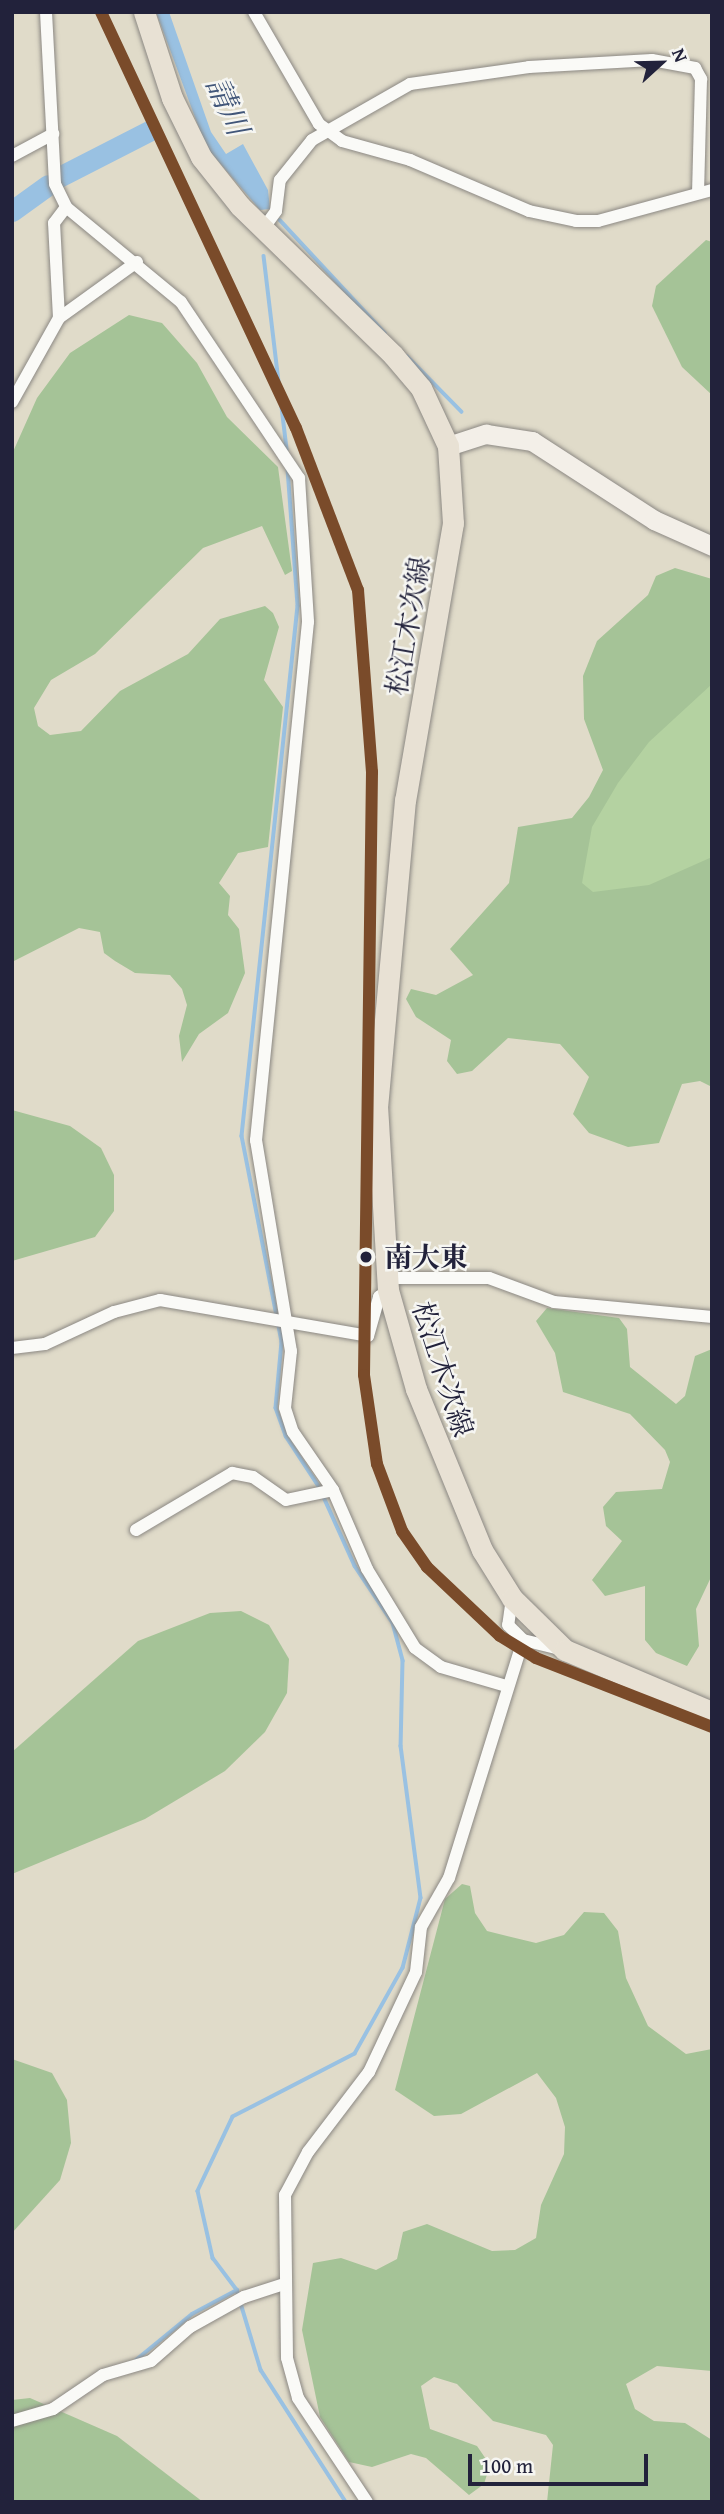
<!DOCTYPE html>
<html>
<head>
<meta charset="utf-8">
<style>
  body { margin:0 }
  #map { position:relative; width:724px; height:2514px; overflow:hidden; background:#e0dbc9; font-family:"Gentium Book Plus","Noto Serif JP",serif }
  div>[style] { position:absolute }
  .green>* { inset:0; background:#b4d2a1 }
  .forest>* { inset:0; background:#a5c397 }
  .water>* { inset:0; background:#99c1e2 }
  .stream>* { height:3.5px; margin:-1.75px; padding:0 1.75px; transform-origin:1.75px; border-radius:1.75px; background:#99c1e2 }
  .river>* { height:21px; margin:-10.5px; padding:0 10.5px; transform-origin:10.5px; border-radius:10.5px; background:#99c1e2 }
  .roads { filter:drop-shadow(0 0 2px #8b8883) drop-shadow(0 0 2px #8b8883) }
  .street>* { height:12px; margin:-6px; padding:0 6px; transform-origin:6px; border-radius:6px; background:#fafaf7 }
  .secondary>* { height:19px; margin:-9.5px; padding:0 9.5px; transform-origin:9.5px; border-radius:9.5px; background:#f3efe8 }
  .primary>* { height:21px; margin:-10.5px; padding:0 10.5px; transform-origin:10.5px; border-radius:10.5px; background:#e8e1d4 }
  .rail-1>* { height:12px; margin:-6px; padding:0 6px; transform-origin:6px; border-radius:6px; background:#7a4b2a }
  .dots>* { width:19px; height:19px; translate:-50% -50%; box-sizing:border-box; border:4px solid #f6f6f2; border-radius:50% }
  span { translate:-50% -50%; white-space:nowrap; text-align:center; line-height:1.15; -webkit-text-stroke:5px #f6f6f2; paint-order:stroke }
  .street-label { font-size:28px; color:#22223b }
  .stop-label { font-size:28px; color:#22223b; font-weight:700 }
  .left { translate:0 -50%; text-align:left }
  .water-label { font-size:30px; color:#415679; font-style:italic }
  .frame { position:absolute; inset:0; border:14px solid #22223b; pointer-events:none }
  .north { position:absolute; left:626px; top:28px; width:70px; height:70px; -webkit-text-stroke:5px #f6f6f2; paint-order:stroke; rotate:68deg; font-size:19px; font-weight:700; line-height:28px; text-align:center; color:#22223b }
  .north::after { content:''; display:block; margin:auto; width:24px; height:32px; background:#22223b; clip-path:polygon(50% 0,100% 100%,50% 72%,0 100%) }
  .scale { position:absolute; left:468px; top:2454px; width:180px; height:32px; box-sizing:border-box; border:4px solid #22223b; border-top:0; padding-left:9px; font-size:21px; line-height:24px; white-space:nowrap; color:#22223b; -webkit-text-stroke:5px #f6f6f2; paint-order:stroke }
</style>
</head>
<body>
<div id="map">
  <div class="green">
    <div style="clip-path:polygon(712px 636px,712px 881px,623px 915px,564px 892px,612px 771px)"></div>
  </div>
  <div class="forest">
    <div style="clip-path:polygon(706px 240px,712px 242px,712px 395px,682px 367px,652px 306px,656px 286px)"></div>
    <div style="clip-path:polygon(129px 315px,162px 323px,197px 363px,227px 417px,278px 467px,292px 571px,285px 575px,262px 526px,203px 548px,95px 654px,51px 680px,34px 708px,38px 726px,50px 735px,81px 731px,120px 691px,188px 654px,220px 619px,265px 606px,273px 613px,279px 627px,264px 680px,283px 707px,268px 847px,238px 853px,219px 883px,230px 896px,228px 915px,239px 929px,245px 973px,228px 1013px,199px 1034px,182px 1062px,179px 1036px,187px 1005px,182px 989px,170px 975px,135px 973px,115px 961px,104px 953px,100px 932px,79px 928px,12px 962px,12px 454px,37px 398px,70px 353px)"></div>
    <div style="clip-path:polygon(675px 568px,712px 579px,712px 684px,649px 742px,618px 783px,592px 827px,582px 883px,593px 892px,649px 885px,712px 857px,712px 1087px,700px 1081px,682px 1084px,659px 1143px,628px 1147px,589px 1133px,573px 1114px,589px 1077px,560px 1044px,508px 1038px,472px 1071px,457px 1074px,447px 1061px,451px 1040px,416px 1017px,406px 999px,411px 989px,436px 995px,473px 975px,450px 949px,509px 883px,518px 827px,572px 818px,589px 797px,603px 770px,584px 719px,583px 676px,597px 641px,648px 595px,656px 576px)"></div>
    <div style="clip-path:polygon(12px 1110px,70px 1126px,101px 1148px,114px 1175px,114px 1211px,95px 1237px,12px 1261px)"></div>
    <div style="clip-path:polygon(547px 1308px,619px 1318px,627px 1329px,630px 1367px,676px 1404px,685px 1396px,695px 1356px,712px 1349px,712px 1575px,696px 1609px,699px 1646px,687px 1666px,656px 1653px,645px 1640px,645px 1586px,605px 1596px,592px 1580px,622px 1541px,606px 1526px,603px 1507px,616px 1492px,662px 1489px,670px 1462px,665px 1450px,630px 1414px,563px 1392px,555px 1353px,536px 1321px)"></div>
    <div style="clip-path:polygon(241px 1611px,269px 1625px,289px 1659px,287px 1693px,265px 1732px,225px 1771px,145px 1819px,12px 1874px,12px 1752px,138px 1641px,210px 1613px)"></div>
    <div style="clip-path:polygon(462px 1884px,470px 1886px,475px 1913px,487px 1931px,536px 1943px,564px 1935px,584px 1912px,604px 1913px,618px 1931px,626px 1978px,648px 2026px,686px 2054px,712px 2049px,712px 2371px,657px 2366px,626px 2384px,635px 2409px,654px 2421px,685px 2423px,712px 2440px,712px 2502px,547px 2502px,553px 2445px,546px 2435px,493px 2421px,457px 2384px,434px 2377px,421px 2386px,430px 2429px,477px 2446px,490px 2465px,484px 2484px,469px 2495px,426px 2458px,411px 2454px,372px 2467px,349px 2462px,320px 2417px,302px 2330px,313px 2263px,341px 2258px,376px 2270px,397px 2259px,403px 2232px,427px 2224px,492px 2251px,515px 2250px,536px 2238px,541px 2205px,564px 2154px,565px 2127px,556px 2098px,537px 2073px,461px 2114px,434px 2116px,395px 2090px,445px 1899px)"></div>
    <div style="clip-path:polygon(12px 2059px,52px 2073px,67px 2100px,71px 2143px,60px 2180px,12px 2233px)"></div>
    <div style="clip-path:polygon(30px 2398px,117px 2436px,203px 2502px,12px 2502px,12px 2400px)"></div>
  </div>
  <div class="water">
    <div style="clip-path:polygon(156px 12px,169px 12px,211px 132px,226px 154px,243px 144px,268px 190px,270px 209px,260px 210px,206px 147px)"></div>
  </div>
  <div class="stream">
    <div style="left:280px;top:220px;width:154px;rotate:47.1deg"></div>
    <div style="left:264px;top:256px;width:195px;rotate:83.2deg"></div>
    <div style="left:407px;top:356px;width:78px;rotate:45.5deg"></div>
    <div style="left:288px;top:469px;width:137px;rotate:85.8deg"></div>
    <div style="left:298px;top:606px;width:533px;rotate:96.03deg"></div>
    <div style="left:242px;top:1136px;width:210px;rotate:79deg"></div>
    <div style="left:282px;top:1342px;width:66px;rotate:95.2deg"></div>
    <div style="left:276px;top:1408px;width:30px;rotate:70deg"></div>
    <div style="left:286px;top:1436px;width:62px;rotate:56.8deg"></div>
    <div style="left:323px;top:1495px;width:78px;rotate:65.7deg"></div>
    <div style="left:355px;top:1566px;width:69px;rotate:56.3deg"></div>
    <div style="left:393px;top:1623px;width:39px;rotate:75deg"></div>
    <div style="left:403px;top:1661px;width:85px;rotate:91.3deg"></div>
    <div style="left:401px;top:1746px;width:153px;rotate:82.5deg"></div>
    <div style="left:421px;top:1898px;width:72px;rotate:104.4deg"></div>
    <div style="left:403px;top:1968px;width:98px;rotate:119.2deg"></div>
    <div style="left:355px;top:2054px;width:137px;rotate:152.7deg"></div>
    <div style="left:233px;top:2117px;width:82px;rotate:115.3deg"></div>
    <div style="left:198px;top:2191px;width:69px;rotate:77.4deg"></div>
    <div style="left:213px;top:2258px;width:40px;rotate:53deg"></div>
    <div style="left:237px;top:2290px;width:84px;rotate:73.3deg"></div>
    <div style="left:261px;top:2370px;width:157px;rotate:57.2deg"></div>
    <div style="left:136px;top:2360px;width:72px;rotate:-39.4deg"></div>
    <div style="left:192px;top:2314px;width:51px;rotate:-28.1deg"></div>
  </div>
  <div class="river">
    <div style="left:59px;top:177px;width:101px;rotate:-27.1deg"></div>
    <div style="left:12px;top:211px;width:44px;rotate:-35.8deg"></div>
  </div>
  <div class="roads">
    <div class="street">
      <div style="left:46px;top:12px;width:172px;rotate:87deg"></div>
      <div style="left:55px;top:184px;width:25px;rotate:64deg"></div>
      <div style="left:66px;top:207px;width:149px;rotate:39.6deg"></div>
      <div style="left:181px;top:302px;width:212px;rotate:56.2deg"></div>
      <div style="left:299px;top:478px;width:144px;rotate:86.4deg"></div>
      <div style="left:308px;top:622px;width:521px;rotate:95.73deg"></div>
      <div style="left:256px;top:1140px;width:214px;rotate:80.6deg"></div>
      <div style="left:291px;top:1351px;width:57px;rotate:96deg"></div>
      <div style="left:285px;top:1408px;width:25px;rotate:72deg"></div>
      <div style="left:293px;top:1432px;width:70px;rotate:55.4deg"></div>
      <div style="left:333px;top:1490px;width:86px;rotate:66.7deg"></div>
      <div style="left:367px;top:1569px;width:92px;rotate:58.7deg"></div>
      <div style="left:415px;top:1648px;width:32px;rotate:36deg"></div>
      <div style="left:441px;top:1667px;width:68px;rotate:16.3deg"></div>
      <div style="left:254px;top:12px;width:129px;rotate:59.9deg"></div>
      <div style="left:319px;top:124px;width:29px;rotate:36deg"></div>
      <div style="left:342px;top:141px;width:71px;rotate:15.6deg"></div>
      <div style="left:410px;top:160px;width:129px;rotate:23.2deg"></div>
      <div style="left:529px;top:211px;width:48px;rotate:12deg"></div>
      <div style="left:576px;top:221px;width:22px"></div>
      <div style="left:598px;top:221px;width:118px;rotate:-15.2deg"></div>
      <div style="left:12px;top:156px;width:47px;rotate:-28.2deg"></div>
      <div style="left:263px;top:229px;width:22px;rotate:-54deg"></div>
      <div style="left:276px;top:211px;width:31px;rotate:-83deg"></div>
      <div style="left:280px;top:180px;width:51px;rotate:-51.3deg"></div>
      <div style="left:312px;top:140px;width:113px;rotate:-29.7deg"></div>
      <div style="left:410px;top:84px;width:120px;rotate:-8.1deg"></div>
      <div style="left:529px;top:67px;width:123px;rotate:-3.3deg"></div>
      <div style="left:652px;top:60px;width:44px;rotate:10.5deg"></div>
      <div style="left:695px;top:68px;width:13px;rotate:61deg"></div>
      <div style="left:701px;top:79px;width:114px;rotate:91.5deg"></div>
      <div style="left:59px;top:318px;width:95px;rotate:-93deg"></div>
      <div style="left:54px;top:223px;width:20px;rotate:-53deg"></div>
      <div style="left:12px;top:402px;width:96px;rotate:-60.8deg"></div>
      <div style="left:59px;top:318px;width:96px;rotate:-35.7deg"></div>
      <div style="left:387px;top:1278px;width:102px"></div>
      <div style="left:489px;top:1278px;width:69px;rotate:20.3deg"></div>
      <div style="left:554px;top:1302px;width:159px;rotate:5.4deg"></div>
      <div style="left:12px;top:1348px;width:33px;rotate:-7deg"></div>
      <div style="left:45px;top:1344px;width:76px;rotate:-24.9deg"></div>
      <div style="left:114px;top:1312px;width:48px;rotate:-14.6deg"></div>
      <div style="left:160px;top:1300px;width:211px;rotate:9.8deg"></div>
      <div style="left:368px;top:1336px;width:41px;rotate:-74.2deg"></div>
      <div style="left:379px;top:1297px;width:11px;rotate:-38deg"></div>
      <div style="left:136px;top:1530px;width:112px;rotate:-30.7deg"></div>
      <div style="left:232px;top:1473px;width:21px;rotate:11deg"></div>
      <div style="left:253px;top:1477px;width:40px;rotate:34.9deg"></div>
      <div style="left:286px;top:1500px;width:48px;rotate:-12deg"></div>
      <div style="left:512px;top:1598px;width:27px;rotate:98deg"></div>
      <div style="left:508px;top:1625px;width:21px;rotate:45deg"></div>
      <div style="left:12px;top:2421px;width:43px;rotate:-16.3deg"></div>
      <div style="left:53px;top:2409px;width:60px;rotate:-34.2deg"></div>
      <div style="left:103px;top:2375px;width:50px;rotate:-16.3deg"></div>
      <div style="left:151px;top:2361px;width:52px;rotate:-41.1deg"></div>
      <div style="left:190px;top:2327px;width:62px;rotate:-29.1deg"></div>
      <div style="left:244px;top:2297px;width:40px;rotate:-18deg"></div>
      <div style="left:367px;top:2502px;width:125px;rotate:-123.6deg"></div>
      <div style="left:298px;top:2398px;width:41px;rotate:-105.4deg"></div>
      <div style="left:287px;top:2358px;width:163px;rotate:-90.7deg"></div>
      <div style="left:285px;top:2195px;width:49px;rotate:-61.9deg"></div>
      <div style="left:308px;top:2152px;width:101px;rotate:-52.7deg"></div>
      <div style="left:369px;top:2072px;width:110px;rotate:-64.8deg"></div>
      <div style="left:416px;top:1972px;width:45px;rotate:-83.7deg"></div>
      <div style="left:421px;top:1927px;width:56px;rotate:-60.3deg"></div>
      <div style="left:449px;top:1878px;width:249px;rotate:-72.7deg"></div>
      <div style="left:523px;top:1640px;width:42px;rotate:13.7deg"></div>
    </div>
    <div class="secondary">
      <div style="left:448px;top:446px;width:40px;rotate:-18deg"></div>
      <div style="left:486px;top:434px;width:47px;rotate:8.7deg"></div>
      <div style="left:532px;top:441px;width:145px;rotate:32.9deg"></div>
      <div style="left:654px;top:520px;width:64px;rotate:24.1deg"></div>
    </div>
    <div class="primary">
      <div style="left:144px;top:12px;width:90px;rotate:72deg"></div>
      <div style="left:172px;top:98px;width:66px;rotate:63.8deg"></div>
      <div style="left:201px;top:157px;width:63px;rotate:51.5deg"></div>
      <div style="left:240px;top:206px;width:214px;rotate:44.2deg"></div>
      <div style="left:393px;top:355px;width:43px;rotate:49.7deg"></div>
      <div style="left:421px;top:388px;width:64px;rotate:65deg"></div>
      <div style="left:448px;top:446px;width:77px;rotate:86.3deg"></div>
      <div style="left:453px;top:523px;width:281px;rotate:99.8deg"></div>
      <div style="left:405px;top:800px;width:306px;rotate:95.2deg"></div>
      <div style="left:377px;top:1105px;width:185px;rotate:86.6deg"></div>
      <div style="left:388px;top:1290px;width:103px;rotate:74.2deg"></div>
      <div style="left:416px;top:1389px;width:174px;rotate:67.7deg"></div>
      <div style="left:482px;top:1550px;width:57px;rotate:58deg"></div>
      <div style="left:512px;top:1598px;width:74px;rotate:44.5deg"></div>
      <div style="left:565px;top:1650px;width:160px;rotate:22.9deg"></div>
    </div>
  </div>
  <div class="rail-1">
    <div style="left:101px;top:12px;width:459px;rotate:64.9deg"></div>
    <div style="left:296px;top:428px;width:173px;rotate:69.1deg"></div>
    <div style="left:358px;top:590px;width:183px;rotate:85.6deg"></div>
    <div style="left:372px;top:772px;width:603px;rotate:90.76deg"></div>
    <div style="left:364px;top:1375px;width:90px;rotate:81.7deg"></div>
    <div style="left:377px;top:1464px;width:72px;rotate:69.5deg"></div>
    <div style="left:402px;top:1531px;width:44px;rotate:55.2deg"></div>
    <div style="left:427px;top:1567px;width:100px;rotate:43.4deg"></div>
    <div style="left:500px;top:1636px;width:42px;rotate:31.4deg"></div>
    <div style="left:536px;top:1658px;width:189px;rotate:21.4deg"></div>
  </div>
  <div class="dots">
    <div style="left:366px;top:1257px;background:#22223b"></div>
  </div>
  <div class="street-label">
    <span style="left:408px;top:626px;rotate:-80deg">松江木次線</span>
    <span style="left:443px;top:1369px;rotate:72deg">松江木次線</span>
  </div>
  <div class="stop-label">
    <span class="left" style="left:384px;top:1257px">南大東</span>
  </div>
  <div class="water-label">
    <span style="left:228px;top:106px;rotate:66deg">請川</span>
  </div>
  <div class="frame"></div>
  <div class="north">N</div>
  <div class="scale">100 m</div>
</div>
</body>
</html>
